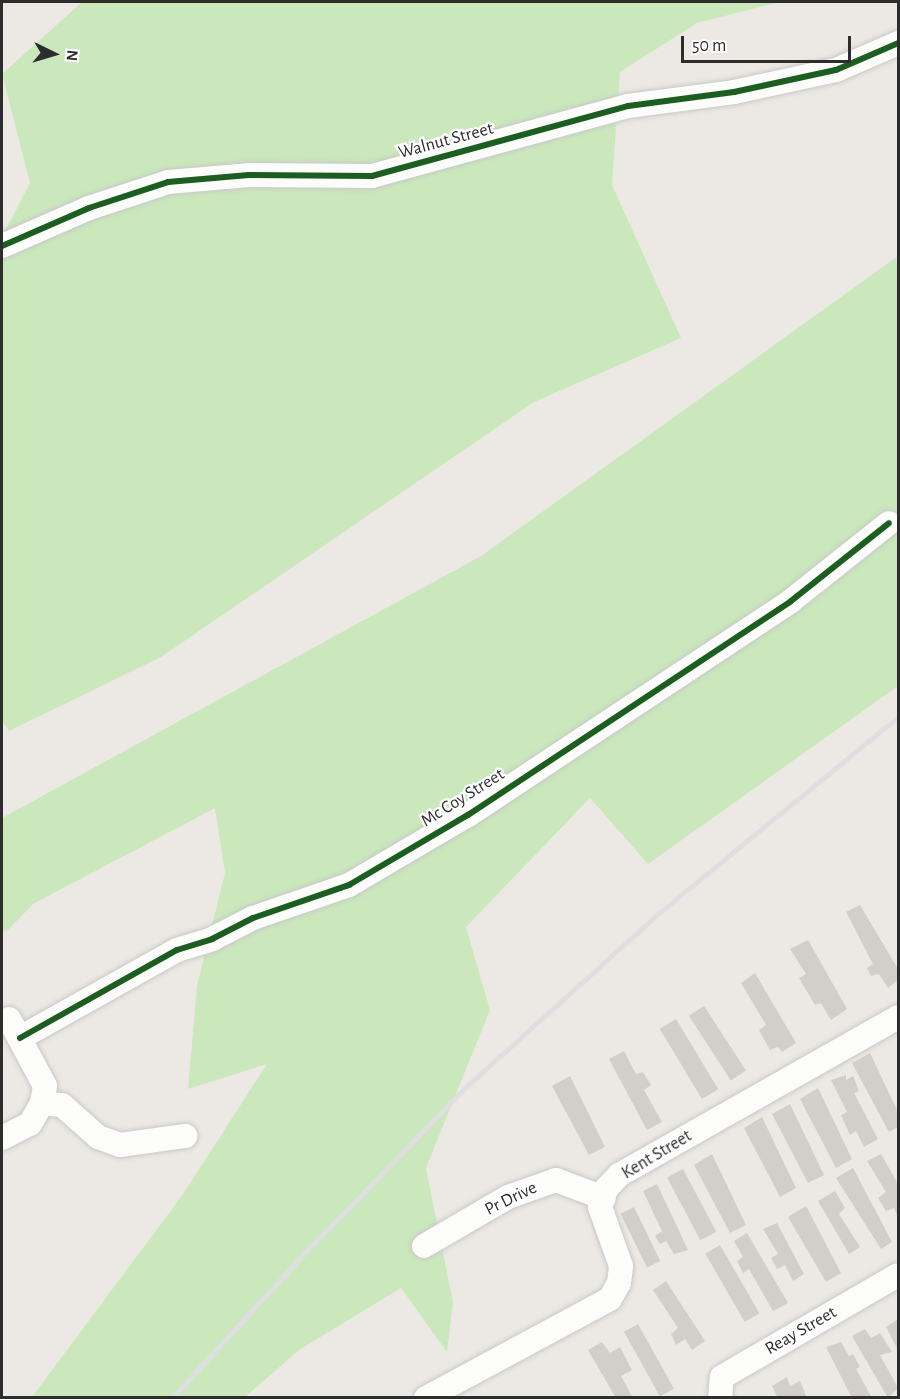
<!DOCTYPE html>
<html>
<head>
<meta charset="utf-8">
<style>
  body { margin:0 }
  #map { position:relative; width:900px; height:1399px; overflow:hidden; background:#ece9e4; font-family:"Alegreya Sans",sans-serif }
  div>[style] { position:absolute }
  .green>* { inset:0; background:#cae8bc }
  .building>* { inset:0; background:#d1cfca; transform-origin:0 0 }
  .roads { filter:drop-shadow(0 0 2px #c9c8c8) drop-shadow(0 0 2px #c9c8c8) }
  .street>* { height:24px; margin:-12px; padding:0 12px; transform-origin:12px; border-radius:12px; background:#fcfcfb }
  .rail>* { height:4.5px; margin:-2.25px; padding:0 2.25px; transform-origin:2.25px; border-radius:2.25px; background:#dfdfe1 }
  .cycleway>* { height:6px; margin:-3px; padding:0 3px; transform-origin:3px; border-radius:3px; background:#1b5e20 }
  span { translate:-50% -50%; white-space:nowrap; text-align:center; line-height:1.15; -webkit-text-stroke:4.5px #fff; paint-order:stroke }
  .street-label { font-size:18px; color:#2d2d2d }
  .frame { position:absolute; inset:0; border:3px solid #2d2d2d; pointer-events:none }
  .north { position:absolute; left:24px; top:24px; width:60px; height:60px; -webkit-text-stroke:4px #fff; paint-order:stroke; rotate:95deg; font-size:16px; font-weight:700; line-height:24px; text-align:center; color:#2d2d2d }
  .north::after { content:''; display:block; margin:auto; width:21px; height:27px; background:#2d2d2d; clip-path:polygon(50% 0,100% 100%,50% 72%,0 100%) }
  .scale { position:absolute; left:681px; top:36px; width:170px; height:27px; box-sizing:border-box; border:3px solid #2d2d2d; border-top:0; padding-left:8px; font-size:18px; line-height:21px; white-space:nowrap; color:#2d2d2d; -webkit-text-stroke:4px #fff; paint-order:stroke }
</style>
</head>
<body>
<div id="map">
  <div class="green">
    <div style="clip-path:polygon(82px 2px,780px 2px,697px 23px,620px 72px,612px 185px,681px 338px,534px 402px,161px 657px,9px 731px,2px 721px,2px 237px,30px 183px,2px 74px)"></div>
    <div style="clip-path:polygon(898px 256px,898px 686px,648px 864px,590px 798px,466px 927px,490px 1010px,426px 1168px,453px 1302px,447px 1352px,401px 1288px,299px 1350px,245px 1397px,32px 1397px,181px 1197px,267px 1064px,188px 1089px,197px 986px,225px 873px,215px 808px,33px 904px,8px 930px,2px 931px,2px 818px,481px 556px)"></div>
  </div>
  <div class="building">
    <div style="clip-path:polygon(860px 905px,898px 969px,898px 980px,888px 988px,879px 974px,871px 976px,867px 968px,873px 964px,846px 912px)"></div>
    <div style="clip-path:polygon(808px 940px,847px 1009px,831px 1020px,821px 1003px,815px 1005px,799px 978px,806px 974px,790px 949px)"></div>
    <div style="clip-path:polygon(755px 973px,796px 1043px,782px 1052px,778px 1047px,770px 1050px,759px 1030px,766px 1025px,741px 983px)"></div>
    <div style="left:704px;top:1006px;width:77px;height:18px;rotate:57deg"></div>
    <div style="left:676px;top:1019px;width:82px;height:19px;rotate:59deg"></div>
    <div style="clip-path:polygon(624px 1051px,636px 1074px,643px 1072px,651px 1085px,644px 1090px,662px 1122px,647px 1130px,609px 1059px)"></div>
    <div style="clip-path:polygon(870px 1053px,898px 1112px,898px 1127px,889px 1132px,852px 1063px)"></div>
    <div style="clip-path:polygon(846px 1075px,846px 1080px,853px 1076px,859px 1091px,854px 1093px,878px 1139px,864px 1147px,856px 1131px,850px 1135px,841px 1115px,847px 1112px,831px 1080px)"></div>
    <div style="clip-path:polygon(570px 1076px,605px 1147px,589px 1155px,552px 1086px)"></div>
    <div style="clip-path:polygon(818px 1088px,852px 1159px,836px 1168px,800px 1099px)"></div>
    <div style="clip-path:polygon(790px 1104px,824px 1175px,808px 1183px,772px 1114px)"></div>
    <div style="clip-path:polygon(762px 1117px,796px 1188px,780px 1197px,744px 1128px)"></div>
    <div style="clip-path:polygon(712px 1154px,746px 1225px,730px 1233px,694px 1165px)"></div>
    <div style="clip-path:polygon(881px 1154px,898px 1184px,898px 1217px,894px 1208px,886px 1211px,878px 1198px,886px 1192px,867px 1161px)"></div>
    <div style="clip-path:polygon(853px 1168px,892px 1242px,881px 1249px,836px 1178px)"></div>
    <div style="left:683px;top:1169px;width:71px;height:18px;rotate:62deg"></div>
    <div style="clip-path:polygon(657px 1184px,688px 1250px,674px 1254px,666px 1241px,660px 1244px,655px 1236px,662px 1231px,643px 1191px)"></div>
    <div style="clip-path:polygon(835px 1191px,845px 1208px,839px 1214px,860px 1247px,849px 1254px,818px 1201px)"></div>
    <div style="clip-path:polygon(806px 1206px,841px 1273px,826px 1282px,788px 1217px)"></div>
    <div style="left:634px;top:1207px;width:60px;height:15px;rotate:64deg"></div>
    <div style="clip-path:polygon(777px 1223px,804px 1274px,793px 1281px,785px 1265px,777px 1269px,771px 1258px,778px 1254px,763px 1229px)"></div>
    <div style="clip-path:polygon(747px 1233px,788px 1303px,773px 1311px,749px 1269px,743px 1273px,737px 1261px,743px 1257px,734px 1241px)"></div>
    <div style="left:720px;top:1245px;width:79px;height:17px;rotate:60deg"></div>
    <div style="clip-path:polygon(666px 1281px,705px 1341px,692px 1350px,685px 1339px,676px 1345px,671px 1334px,678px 1328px,653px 1290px)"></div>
    <div style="clip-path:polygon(898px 1319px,898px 1350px,886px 1327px)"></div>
    <div style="left:638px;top:1324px;width:74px;height:16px;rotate:61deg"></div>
    <div style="clip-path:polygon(865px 1329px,871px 1338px,880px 1333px,892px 1352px,880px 1355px,898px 1388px,888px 1398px,852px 1336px)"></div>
    <div style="clip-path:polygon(602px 1342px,610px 1353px,620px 1347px,632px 1370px,621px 1376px,633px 1398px,616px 1398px,588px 1350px)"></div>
    <div style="clip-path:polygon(841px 1342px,849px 1356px,853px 1354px,860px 1367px,856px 1369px,872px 1398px,852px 1398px,826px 1347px)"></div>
    <div style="clip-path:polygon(787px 1377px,790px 1386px,800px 1381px,807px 1398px,778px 1398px,772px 1386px)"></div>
  </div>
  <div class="roads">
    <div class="street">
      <div style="left:2px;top:246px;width:95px;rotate:-23.6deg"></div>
      <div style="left:89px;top:208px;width:83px;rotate:-18.2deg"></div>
      <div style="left:168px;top:182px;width:81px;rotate:-4.9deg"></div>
      <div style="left:249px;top:175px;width:123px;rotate:0.5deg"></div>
      <div style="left:372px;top:176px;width:265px;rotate:-15.3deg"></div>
      <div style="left:628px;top:106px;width:107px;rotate:-7.5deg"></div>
      <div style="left:734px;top:92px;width:104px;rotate:-12.2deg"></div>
      <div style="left:836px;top:70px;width:68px;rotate:-23.5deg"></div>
      <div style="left:20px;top:1038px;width:180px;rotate:-29.3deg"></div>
      <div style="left:177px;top:950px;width:37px;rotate:-17deg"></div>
      <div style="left:212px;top:939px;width:46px;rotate:-27.1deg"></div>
      <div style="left:253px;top:918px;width:102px;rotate:-19deg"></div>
      <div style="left:349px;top:885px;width:138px;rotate:-30.5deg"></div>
      <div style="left:468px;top:815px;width:387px;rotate:-33.5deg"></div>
      <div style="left:791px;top:601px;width:125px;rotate:-38.5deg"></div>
      <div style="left:42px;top:1103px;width:20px;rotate:6deg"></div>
      <div style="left:62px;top:1105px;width:48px;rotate:41.6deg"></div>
      <div style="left:98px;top:1137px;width:23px;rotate:20deg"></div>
      <div style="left:120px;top:1145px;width:66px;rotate:-7.9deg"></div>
      <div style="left:2px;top:1138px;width:31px;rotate:-27deg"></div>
      <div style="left:30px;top:1124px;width:24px;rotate:-60deg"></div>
      <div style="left:42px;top:1103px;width:17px;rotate:-80deg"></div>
      <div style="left:45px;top:1086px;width:76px;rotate:-118.2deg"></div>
      <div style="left:424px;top:1246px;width:97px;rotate:-30.3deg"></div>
      <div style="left:508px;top:1197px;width:51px;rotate:-19.5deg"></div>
      <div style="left:556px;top:1180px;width:51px;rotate:20.6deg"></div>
      <div style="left:426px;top:1398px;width:209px;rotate:-28.3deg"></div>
      <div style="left:610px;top:1299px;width:18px;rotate:-61deg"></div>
      <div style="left:619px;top:1283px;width:17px;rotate:-83deg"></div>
      <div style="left:621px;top:1266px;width:63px;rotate:-109.6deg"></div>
      <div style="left:600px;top:1207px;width:19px;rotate:-72deg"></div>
      <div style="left:606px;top:1189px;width:19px;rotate:-47deg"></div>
      <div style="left:619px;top:1175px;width:321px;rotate:-29.5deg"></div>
      <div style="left:720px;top:1398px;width:21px;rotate:-85deg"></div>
      <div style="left:722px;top:1377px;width:203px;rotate:-30.1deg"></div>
    </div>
  </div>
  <div class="rail">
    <div style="left:172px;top:1398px;width:191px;rotate:-47.5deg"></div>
    <div style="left:301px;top:1257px;width:238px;rotate:-45.9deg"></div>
    <div style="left:467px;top:1086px;width:257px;rotate:-42deg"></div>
    <div style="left:658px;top:914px;width:310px;rotate:-39.4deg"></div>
  </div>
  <div class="cycleway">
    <div style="left:2px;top:246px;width:95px;rotate:-23.6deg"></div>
    <div style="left:89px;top:208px;width:83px;rotate:-18.2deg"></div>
    <div style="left:168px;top:182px;width:81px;rotate:-4.9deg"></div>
    <div style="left:249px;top:175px;width:123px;rotate:0.5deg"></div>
    <div style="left:372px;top:176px;width:265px;rotate:-15.3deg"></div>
    <div style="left:628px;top:106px;width:107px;rotate:-7.5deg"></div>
    <div style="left:734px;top:92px;width:104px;rotate:-12.2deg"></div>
    <div style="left:836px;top:70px;width:68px;rotate:-23.5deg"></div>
    <div style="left:20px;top:1038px;width:180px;rotate:-29.3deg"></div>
    <div style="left:177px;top:950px;width:37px;rotate:-17deg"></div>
    <div style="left:212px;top:939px;width:46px;rotate:-27.1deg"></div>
    <div style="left:253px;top:918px;width:102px;rotate:-19deg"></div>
    <div style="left:349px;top:885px;width:138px;rotate:-30.5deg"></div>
    <div style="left:468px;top:815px;width:387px;rotate:-33.5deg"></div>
    <div style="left:791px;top:601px;width:125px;rotate:-38.5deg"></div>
  </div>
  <div class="street-label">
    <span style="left:446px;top:141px;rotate:-15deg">Walnut Street</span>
    <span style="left:463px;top:798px;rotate:-32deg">Mc Coy Street</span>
    <span style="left:657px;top:1155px;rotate:-31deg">Kent Street</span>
    <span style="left:511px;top:1199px;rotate:-26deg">Pr Drive</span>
    <span style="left:801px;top:1331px;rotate:-30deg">Reay Street</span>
  </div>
  <div class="frame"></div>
  <div class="north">N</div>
  <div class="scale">50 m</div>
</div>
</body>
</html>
